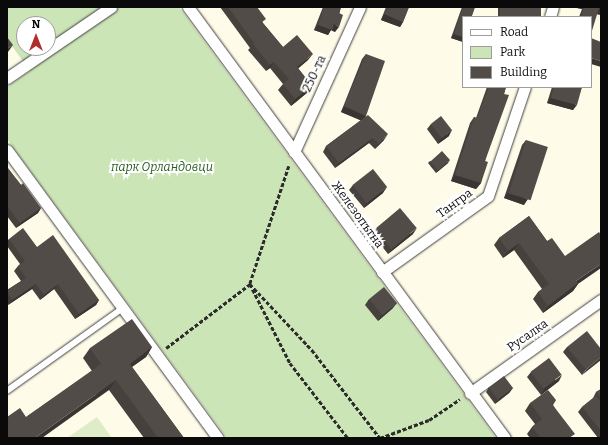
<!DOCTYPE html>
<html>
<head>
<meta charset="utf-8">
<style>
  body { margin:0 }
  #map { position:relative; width:608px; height:445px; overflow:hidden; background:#fefbe9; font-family:Bitter,serif }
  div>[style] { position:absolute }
  .green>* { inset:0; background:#cce5b6 }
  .pitch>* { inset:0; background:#deedc7 }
  .path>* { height:2.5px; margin-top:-1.25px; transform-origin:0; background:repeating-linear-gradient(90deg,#2c2c2c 0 4px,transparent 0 6px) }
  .roads { filter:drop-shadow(0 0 1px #3d3d3d) drop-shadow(0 0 1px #3d3d3d) }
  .service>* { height:5.5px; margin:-2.75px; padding:0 2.75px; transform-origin:2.75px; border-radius:2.75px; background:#fff }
  .minor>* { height:11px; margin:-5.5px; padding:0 5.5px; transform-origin:5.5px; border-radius:5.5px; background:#fff }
  .wall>* { inset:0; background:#47413e; transform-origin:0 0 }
  .shaded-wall>* { inset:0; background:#393532 }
  .building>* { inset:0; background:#524c48; transform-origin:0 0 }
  span { translate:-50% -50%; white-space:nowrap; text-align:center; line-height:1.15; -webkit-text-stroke:4px #fff; paint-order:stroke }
  .street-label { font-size:12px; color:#0a0a0a }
  .park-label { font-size:12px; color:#2a5d20; font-style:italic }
  .frame { position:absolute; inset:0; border:8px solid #0a0a0a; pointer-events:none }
  .legend { position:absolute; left:462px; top:16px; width:130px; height:72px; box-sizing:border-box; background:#fff; border:1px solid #9d9d9d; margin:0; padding:5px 7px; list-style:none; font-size:12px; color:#0a0a0a }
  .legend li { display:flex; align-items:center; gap:8px; height:20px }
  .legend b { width:20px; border:1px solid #9d9d9d }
  .north { position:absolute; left:16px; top:16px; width:40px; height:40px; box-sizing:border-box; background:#fff; border:1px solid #9d9d9d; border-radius:50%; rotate:0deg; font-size:11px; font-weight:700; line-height:16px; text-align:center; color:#0a0a0a }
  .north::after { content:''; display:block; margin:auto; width:14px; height:18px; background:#b02d2d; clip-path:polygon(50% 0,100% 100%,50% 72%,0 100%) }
</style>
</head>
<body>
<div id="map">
  <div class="green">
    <div style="clip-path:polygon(evenodd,7px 7px,179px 7px,496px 438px,227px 438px,7px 139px,7px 87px,30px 71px,7px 39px,7px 7px,24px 24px,48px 24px,48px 48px,24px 48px,24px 24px)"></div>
  </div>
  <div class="pitch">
    <div style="clip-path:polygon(97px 417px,112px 438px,67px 438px)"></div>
  </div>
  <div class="path">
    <div style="left:289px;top:166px;width:124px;rotate:108.3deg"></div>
    <div style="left:250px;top:284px;width:89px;rotate:63.1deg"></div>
    <div style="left:290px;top:363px;width:95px;rotate:52.3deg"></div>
    <div style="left:166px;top:348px;width:106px;rotate:-37.3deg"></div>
    <div style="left:250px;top:284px;width:91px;rotate:46.8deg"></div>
    <div style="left:312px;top:350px;width:111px;rotate:52.3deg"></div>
    <div style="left:380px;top:438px;width:52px;rotate:-20.2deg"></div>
    <div style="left:429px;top:420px;width:37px;rotate:-34deg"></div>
  </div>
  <div class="roads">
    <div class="service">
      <div style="left:7px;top:391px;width:143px;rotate:-35.6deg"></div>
    </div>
    <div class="minor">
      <div style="left:188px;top:7px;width:535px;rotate:53.67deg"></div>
      <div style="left:550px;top:17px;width:10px;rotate:-73deg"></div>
      <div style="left:7px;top:78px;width:126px;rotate:-34.3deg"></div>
      <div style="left:7px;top:150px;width:357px;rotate:53.8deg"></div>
      <div style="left:294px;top:152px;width:159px;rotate:-65.5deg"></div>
      <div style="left:382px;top:272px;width:130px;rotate:-35.6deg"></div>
      <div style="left:488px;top:196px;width:115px;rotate:-71.3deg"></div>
      <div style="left:470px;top:393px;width:161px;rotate:-35.4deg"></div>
    </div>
  </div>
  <div class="wall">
    <div style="clip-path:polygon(220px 7px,257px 7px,263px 23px,283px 47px,308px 60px,298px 68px,312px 86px,308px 92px,291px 106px,278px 90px,283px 84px,270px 68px,266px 71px,248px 50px,250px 48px)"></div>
    <div style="clip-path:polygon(323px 7px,341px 7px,335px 32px,331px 30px,328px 35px,314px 30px)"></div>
    <div style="clip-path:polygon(386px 7px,409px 7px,403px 22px,400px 27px,381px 20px)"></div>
    <div style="clip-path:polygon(462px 7px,475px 7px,463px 42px,451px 38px)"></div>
    <div style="left:498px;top:7px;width:43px;height:10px"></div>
    <div style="clip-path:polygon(578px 7px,601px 7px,601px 15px,597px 14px,591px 17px,579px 17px,582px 9px,577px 8px)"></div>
    <div style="clip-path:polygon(366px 54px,366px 116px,365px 117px,384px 140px,375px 149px,369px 143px,335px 168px,323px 152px,326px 146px,361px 120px,341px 112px,362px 59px)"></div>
    <div style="clip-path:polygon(487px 87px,506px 87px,504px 94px,485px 161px,481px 183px,476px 189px,451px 181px,470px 123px,474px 117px,476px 118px)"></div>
    <div style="clip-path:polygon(552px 87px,582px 87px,573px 110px,547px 103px)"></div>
    <div style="clip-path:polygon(431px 124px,449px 136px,438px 144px,427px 129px)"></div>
    <div style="clip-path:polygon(526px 140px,524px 205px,504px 198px,522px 145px)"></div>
    <div style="clip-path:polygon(430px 161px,448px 163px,436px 173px,428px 163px)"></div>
    <div style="clip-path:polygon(7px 167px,21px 185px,41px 208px,38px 213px,16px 228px,7px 216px)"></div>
    <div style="clip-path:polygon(353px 185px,383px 193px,364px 208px,349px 190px)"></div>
    <div style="clip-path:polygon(529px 216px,578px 284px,573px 291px,543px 313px,533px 299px,538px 292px,542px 289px,514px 250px,503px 258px,494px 245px,499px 238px)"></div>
    <div style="clip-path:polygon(375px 229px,413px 234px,388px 254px,372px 234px)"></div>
    <div style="clip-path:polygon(9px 239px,37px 247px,99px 300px,96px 305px,75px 319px,54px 289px,40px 300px,32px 289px,8px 305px,7px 303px,7px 290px,21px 281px,14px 271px,18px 266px,20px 264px,7px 246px,7px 241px)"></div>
    <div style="clip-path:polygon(369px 299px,393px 308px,378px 321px,365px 305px)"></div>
    <div style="clip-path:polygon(152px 347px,146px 357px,132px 367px,184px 438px,144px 438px,109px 390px,26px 417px,92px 371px,83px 358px,90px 348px)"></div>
    <div style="clip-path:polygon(567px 347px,601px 349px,582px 375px,563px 352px)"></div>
    <div style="clip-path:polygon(531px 372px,559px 381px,541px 395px,527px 377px)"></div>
    <div style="clip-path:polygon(489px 387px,513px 388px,509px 393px,495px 404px,486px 392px)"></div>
    <div style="clip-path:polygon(601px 389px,601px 438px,598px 438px,578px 412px,582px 407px,593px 398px,596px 392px)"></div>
    <div style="clip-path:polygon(556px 400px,553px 405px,571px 438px,530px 438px,527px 434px,532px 427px,535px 424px,525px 411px,530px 403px)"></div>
  </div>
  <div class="shaded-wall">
    <div style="clip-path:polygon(578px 7px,583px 7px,582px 9px,577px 8px)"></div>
    <div style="clip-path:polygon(599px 8px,601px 9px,601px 15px,596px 14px)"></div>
    <div style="clip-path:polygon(384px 14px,403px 22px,400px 27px,381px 20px)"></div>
    <div style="clip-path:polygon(334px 24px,339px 27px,335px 32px,331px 30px,328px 35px,314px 30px,318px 25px)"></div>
    <div style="clip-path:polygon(454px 34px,463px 37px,463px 42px,451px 38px)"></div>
    <div style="clip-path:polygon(13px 45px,8px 52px,7px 53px,7px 49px)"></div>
    <div style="clip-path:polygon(313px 54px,308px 60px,293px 73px,297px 67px)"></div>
    <div style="clip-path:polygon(591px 58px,601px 61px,601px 67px,591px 64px)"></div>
    <div style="clip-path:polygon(274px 62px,270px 68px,266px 71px,270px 65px)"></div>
    <div style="clip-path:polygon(312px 86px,308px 92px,291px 106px,295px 99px)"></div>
    <div style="clip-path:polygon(551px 98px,577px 105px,573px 110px,547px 103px)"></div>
    <div style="clip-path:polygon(344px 106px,366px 116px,362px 121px,341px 112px)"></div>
    <div style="clip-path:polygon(452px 130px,449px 136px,438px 144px,442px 138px)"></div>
    <div style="clip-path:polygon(388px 134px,384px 140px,375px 149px,379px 144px)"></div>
    <div style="clip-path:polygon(373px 138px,369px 143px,335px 168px,339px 163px)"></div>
    <div style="clip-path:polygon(450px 160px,448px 163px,436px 173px,438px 170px)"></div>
    <div style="clip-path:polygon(455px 175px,481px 183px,476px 189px,451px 181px)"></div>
    <div style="clip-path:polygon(387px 187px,383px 193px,364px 208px,367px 202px)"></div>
    <div style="clip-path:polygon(508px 193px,528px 199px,524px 205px,504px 198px)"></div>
    <div style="clip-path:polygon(41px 208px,38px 213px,16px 228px,20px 223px)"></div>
    <div style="clip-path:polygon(417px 228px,413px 234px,388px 254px,392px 249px)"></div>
    <div style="clip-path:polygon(519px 243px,514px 250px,503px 258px,508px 251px)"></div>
    <div style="clip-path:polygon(601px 264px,601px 268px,578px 284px,573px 291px,543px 313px,548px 306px,576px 281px)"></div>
    <div style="clip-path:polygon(36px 284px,32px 289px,8px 305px,12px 300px)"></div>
    <div style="clip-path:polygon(58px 284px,54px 289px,40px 300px,44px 295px)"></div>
    <div style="clip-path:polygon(99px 300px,96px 305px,75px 319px,79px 314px)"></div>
    <div style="clip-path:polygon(397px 303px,393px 308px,378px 321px,382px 315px)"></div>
    <div style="clip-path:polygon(152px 347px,146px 357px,123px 373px,130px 364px)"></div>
    <div style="clip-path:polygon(601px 357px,601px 360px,582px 375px,586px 370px)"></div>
    <div style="clip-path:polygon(562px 375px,559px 381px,541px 395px,544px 389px)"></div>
    <div style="clip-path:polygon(116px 380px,109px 390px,42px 438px,35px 438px)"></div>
    <div style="clip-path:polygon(513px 388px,509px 393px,495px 404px,499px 399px)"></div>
  </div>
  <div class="building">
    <div style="clip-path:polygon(228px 7px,257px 7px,266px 19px,262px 22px,283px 47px,297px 35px,313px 54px,297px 67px,312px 86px,295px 99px,283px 84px,289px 79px,274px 62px,270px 65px,253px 44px,254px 43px)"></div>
    <div style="clip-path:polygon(324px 7px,341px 7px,339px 13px,343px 15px,339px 27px,334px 24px,332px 30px,318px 25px)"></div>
    <div style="clip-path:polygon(387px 7px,409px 7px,403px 22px,384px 14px)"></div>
    <div style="clip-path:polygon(463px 7px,475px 7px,471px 17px,463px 17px,463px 37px,454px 34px)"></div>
    <div style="left:500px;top:7px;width:41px;height:10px"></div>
    <div style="clip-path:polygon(584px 7px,601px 7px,601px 9px,599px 8px,591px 34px,591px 17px,581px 17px)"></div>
    <div style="clip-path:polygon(7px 37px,13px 45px,7px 49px)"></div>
    <div style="clip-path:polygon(591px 38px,601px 42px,601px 61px,591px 58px,591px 59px)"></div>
    <div style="clip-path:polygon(366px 54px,385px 61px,366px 116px,344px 106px)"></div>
    <div style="clip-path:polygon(489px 87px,506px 87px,504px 94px,509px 95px,485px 161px,488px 162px,481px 183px,455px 175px,474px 117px,477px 118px)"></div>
    <div style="clip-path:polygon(554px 87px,582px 87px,577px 105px,551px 98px)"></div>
    <div style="clip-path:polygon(368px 115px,388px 134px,379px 144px,373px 138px,339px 163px,326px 146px)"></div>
    <div style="left:441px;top:116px;width:18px;height:13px;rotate:52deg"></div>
    <div style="left:526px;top:140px;width:23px;height:56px;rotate:18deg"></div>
    <div style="left:442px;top:151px;width:12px;height:16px;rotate:48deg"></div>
    <div style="clip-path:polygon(7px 167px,21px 185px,23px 183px,41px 208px,20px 223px,7px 206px)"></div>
    <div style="left:373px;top:169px;width:23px;height:26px;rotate:52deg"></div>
    <div style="left:400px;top:208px;width:26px;height:33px;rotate:50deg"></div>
    <div style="clip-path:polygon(529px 216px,547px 241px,552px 238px,565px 256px,599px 232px,601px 235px,601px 264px,576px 281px,578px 283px,548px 306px,538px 292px,549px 284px,519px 243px,508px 251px,499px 238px)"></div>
    <div style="clip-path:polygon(23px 228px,37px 247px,53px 235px,99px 300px,79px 314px,58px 284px,44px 295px,36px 284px,12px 300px,7px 293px,7px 290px,26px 278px,18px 266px,25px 261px,9px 239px)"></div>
    <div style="left:384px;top:287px;width:21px;height:19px;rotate:51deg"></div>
    <div style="clip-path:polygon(132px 319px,152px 347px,130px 364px,184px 438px,158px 438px,116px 380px,35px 438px,7px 438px,7px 417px,20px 408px,26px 417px,101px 364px,90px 348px)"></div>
    <div style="clip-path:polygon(587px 331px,601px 349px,601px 357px,586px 370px,567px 347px)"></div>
    <div style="left:549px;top:358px;width:21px;height:23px;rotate:53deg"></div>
    <div style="left:504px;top:376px;width:15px;height:19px;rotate:53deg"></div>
    <div style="clip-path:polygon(601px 389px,601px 398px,596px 392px)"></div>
    <div style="clip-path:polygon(548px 390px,556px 400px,552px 404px,575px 434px,569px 438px,541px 438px,532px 427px,542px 419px,530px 403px)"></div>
    <div style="clip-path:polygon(596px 396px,601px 402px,601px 431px,582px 407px)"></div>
  </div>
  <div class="street-label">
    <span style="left:315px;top:74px;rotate:-65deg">250-та</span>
    <span style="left:455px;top:204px;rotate:-36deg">Тангра</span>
    <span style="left:357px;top:215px;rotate:54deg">Железопътна</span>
    <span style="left:528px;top:336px;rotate:-35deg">Русалка</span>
  </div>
  <div class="park-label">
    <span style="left:162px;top:168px">парк Орландовци</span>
  </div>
  <div class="frame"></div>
  <ul class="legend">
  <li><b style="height:5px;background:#fff"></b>Road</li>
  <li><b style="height:11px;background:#cce5b6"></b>Park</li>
  <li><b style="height:11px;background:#524c48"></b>Building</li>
  </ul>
  <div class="north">N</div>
</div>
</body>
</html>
